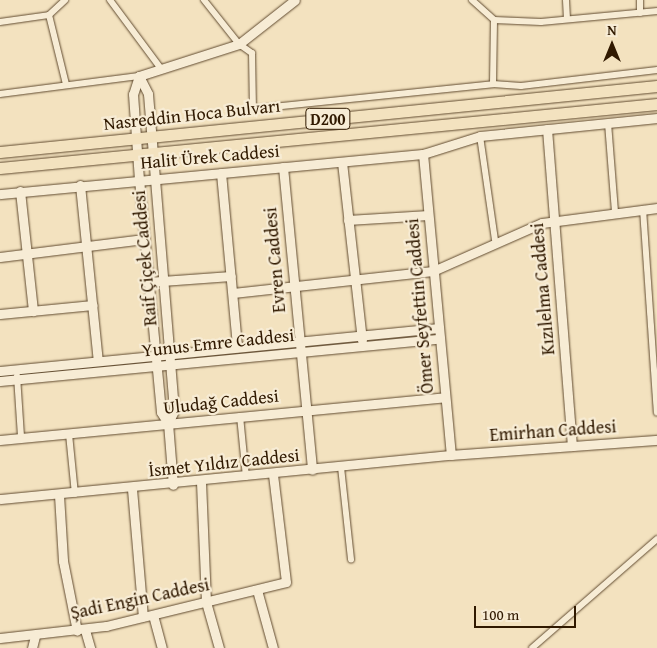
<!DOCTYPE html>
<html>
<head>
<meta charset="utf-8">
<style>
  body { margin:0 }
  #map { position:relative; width:657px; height:648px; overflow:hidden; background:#f3e2bf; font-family:"Gentium Book Plus",serif }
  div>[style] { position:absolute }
  .roads { filter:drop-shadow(0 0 1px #614b30) drop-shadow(0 0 1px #614b30) }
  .street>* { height:6px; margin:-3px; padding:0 3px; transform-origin:3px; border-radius:3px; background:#f7ecd5 }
  .secondary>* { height:9px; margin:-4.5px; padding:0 4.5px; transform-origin:4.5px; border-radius:4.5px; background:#f7ecd5 }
  .highway>* { height:11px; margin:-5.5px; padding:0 5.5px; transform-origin:5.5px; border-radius:5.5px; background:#f3e2bf }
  span { translate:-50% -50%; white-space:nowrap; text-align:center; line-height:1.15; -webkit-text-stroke:4.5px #f7ecd5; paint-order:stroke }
  .shield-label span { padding:1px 4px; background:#f7ecd5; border:1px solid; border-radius:4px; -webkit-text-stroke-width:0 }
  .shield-label { font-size:16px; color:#301900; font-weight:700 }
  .street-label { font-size:18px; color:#301900 }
  .north { position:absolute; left:587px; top:20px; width:50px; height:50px; -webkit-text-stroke:4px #f7ecd5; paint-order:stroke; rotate:0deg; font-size:14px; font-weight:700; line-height:20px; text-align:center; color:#301900 }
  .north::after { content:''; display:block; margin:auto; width:18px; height:22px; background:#301900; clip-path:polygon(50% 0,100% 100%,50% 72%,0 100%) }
  .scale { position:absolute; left:474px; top:606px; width:102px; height:22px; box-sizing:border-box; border:2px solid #301900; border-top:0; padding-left:6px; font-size:15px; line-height:18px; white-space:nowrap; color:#301900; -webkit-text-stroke:4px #f7ecd5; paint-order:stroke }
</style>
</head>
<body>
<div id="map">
  <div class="roads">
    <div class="street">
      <div style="left:110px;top:0;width:87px;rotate:53.4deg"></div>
      <div style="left:204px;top:0;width:56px;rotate:51.5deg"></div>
      <div style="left:239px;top:44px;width:16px;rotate:35deg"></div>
      <div style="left:252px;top:53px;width:56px;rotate:89deg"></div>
      <div style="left:253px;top:109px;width:241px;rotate:-5.9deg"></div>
      <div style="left:493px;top:84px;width:64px;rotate:-89.1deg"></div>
      <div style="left:472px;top:0;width:30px;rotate:42deg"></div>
      <div style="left:494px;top:20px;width:47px;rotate:2.4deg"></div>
      <div style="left:541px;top:22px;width:117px;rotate:-5.4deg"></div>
      <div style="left:566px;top:0;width:19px;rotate:87deg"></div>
      <div style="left:640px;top:0;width:13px;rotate:90deg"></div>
      <div style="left:49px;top:15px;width:71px;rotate:76.2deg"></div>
      <div style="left:0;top:22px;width:49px;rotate:-8.1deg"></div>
      <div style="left:49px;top:15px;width:22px;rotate:-43deg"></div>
      <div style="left:493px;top:84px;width:28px;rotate:4deg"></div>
      <div style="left:521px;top:86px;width:137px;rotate:-6.7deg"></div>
      <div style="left:0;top:94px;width:140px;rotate:-7.4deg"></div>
      <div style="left:608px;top:123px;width:89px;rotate:85.5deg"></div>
      <div style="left:480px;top:136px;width:105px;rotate:81.8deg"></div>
      <div style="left:643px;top:209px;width:204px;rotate:86.1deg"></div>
      <div style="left:17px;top:376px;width:61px;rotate:86.2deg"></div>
      <div style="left:240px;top:416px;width:61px;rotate:84.4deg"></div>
      <div style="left:69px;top:434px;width:60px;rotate:84.3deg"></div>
      <div style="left:341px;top:467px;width:93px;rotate:83.8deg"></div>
      <div style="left:532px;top:648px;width:166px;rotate:-41.1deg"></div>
    </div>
    <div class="secondary">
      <div style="left:139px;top:76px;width:19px;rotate:108deg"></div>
      <div style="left:133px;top:94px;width:85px;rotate:86deg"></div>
      <div style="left:139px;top:179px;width:234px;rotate:84.6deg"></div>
      <div style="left:161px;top:412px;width:13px;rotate:58deg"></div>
      <div style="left:168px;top:423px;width:62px;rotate:85.4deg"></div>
      <div style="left:139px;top:76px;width:20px;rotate:63deg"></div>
      <div style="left:148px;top:94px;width:318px;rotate:85.3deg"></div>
      <div style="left:174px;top:411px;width:13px;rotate:117deg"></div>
      <div style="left:139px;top:76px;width:105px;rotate:-17.7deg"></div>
      <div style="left:239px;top:44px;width:71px;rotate:-38.2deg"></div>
      <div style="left:547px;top:129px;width:318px;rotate:85.5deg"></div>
      <div style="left:423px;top:154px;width:302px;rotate:84.7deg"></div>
      <div style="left:342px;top:162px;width:179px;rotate:83.6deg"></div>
      <div style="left:283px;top:167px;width:304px;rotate:84.5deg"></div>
      <div style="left:221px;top:173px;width:175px;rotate:84.7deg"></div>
      <div style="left:80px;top:185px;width:177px;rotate:84.2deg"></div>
      <div style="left:20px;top:191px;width:121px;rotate:83.8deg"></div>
      <div style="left:0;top:194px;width:425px;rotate:-5.4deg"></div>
      <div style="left:423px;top:154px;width:60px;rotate:-17.5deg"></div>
      <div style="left:480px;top:136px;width:178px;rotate:-5.8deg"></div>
      <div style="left:348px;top:220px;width:80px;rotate:-3.6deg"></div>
      <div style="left:0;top:257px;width:145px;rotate:-7.1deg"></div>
      <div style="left:148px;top:282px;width:83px;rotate:-4.1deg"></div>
      <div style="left:233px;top:293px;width:201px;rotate:-6.3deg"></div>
      <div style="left:433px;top:271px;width:119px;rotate:-23.8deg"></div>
      <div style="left:542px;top:223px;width:116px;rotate:-7.4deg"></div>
      <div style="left:0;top:314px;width:93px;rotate:-5.5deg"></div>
      <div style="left:0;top:371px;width:441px;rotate:-5.6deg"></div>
      <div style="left:0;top:381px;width:442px;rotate:-5.5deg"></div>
      <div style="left:0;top:440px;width:447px;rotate:-5.5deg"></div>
      <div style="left:201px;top:482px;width:120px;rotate:87.6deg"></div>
      <div style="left:206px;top:602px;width:48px;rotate:74.2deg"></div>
      <div style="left:132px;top:489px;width:128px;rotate:85.1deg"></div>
      <div style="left:59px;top:495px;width:66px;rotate:86.5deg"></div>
      <div style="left:63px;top:561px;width:71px;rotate:78.7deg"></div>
      <div style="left:0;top:499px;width:453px;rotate:-5.6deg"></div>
      <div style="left:451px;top:455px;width:207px;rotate:-4.2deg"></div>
      <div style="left:257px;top:590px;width:60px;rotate:74.6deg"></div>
      <div style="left:153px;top:615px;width:34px;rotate:75deg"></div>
      <div style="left:85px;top:630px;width:19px;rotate:74deg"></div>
      <div style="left:0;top:638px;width:107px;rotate:-6.5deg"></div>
      <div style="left:106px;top:626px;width:185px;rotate:-13.7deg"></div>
      <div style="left:286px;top:582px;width:109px;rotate:-96.9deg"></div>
      <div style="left:32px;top:648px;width:12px;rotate:-76deg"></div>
    </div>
    <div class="highway">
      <div style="left:0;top:152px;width:660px;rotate:-5.74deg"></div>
      <div style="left:0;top:168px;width:660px;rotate:-5.56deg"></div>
    </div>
  </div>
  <div class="shield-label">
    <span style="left:328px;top:119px">D200</span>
  </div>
  <div class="street-label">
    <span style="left:192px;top:115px;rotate:-6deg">Nasreddin Hoca Bulvarı</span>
    <span style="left:210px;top:157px;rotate:-5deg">Halit Ürek Caddesi</span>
    <span style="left:145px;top:258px;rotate:-95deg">Raif Çiçek Caddesi</span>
    <span style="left:275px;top:260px;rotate:-95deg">Evren Caddesi</span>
    <span style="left:543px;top:289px;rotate:-95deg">Kızılelma Caddesi</span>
    <span style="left:420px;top:306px;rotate:-95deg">Ömer Seyfettin Caddesi</span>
    <span style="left:218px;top:343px;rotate:-6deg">Yunus Emre Caddesi</span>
    <span style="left:221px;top:402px;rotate:-6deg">Uludağ Caddesi</span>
    <span style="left:553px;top:431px;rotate:-4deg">Emirhan Caddesi</span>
    <span style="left:224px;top:463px;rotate:-6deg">İsmet Yıldız Caddesi</span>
    <span style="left:140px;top:599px;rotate:-12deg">Şadi Engin Caddesi</span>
  </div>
  <div class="north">N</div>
  <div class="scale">100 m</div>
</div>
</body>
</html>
